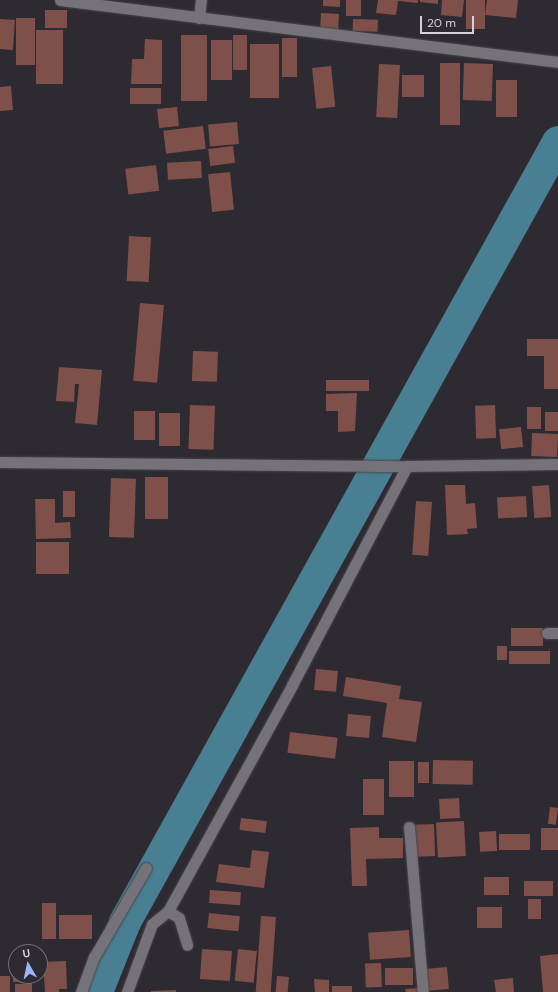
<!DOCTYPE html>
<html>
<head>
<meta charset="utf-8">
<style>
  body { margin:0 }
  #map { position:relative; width:558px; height:992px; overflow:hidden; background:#2e2a31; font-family:"DM Sans",sans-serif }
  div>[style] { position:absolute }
  .river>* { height:32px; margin:-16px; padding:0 16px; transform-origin:16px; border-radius:16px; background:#487f92 }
  .building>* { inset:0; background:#7f5049; transform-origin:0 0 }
  .roads { filter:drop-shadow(0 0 1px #48454b) drop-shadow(0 0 1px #48454b) }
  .minor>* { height:11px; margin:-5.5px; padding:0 5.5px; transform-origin:5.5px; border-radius:5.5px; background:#76727a }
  span { translate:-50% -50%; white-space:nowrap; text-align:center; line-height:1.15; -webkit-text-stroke:3px #2e2a31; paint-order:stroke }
  .north { position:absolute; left:8px; top:944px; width:40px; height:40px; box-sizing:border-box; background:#2e2a31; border:1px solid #716e74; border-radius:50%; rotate:351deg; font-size:11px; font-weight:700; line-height:16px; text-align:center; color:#d6d3d8 }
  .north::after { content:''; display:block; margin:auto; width:14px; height:18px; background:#9cb4fd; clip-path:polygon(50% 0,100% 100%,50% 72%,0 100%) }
  .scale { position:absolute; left:420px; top:16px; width:54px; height:18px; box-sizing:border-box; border:2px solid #d6d3d8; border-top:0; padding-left:5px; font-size:12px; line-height:14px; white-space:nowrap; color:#d6d3d8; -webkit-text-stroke:3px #2e2a31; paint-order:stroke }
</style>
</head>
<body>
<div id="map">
  <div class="river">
    <div style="left:97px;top:992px;width:75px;rotate:-68.2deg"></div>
    <div style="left:125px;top:922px;width:892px;rotate:-60.96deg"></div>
  </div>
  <div class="building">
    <div style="clip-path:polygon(323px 0,340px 0,340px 7px,323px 6px)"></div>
    <div style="left:346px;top:0;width:15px;height:16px"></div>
    <div style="clip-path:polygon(378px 0,418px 0,418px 3px,398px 1px,396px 15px,376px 13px)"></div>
    <div style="clip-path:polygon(420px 0,438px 0,438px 4px,420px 2px)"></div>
    <div style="clip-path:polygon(442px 0,464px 0,462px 17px,441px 15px)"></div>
    <div style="left:466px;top:0;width:19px;height:29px"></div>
    <div style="clip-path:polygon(487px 0,518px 0,516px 18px,485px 15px)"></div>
    <div style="left:45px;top:10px;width:22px;height:18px"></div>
    <div style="left:321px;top:13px;width:18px;height:17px;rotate:3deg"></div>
    <div style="left:16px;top:18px;width:19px;height:47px"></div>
    <div style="left:0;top:19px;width:15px;height:30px;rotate:4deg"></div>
    <div style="left:353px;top:19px;width:25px;height:12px;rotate:2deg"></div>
    <div style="left:36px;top:30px;width:27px;height:54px"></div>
    <div style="left:181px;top:35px;width:26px;height:66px"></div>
    <div style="left:233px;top:35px;width:14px;height:35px"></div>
    <div style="left:282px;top:38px;width:15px;height:39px"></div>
    <div style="clip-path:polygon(145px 39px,162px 40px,162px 84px,131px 84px,132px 59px,144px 59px)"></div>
    <div style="left:211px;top:40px;width:21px;height:40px"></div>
    <div style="left:250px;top:44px;width:29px;height:54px"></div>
    <div style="left:440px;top:63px;width:20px;height:62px"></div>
    <div style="left:464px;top:63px;width:29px;height:37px;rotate:2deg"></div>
    <div style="left:379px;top:64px;width:21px;height:53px;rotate:3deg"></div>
    <div style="left:331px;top:66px;width:41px;height:19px;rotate:84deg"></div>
    <div style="left:402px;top:75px;width:22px;height:22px"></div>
    <div style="left:496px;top:80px;width:21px;height:37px"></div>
    <div style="clip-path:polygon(11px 86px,13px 110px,0 111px,0 87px)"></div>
    <div style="left:130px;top:88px;width:31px;height:16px"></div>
    <div style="left:177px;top:107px;width:19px;height:20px;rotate:84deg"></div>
    <div style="left:237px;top:122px;width:22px;height:29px;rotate:85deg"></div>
    <div style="left:203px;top:126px;width:23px;height:40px;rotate:83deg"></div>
    <div style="left:233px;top:146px;width:17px;height:25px;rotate:83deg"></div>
    <div style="left:201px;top:161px;width:17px;height:34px;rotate:87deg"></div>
    <div style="left:156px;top:165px;width:26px;height:31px;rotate:83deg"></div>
    <div style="left:230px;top:172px;width:38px;height:22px;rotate:84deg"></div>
    <div style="left:129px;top:236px;width:22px;height:45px;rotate:3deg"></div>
    <div style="left:140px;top:303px;width:24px;height:78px;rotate:5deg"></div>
    <div style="clip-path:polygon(527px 339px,558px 339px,558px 389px,544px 389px,544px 356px,527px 356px)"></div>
    <div style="left:193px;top:351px;width:25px;height:30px;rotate:2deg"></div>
    <div style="clip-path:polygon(59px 367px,102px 370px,97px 425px,75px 423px,79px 384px,75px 384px,74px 402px,56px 401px)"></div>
    <div style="left:369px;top:380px;width:11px;height:43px;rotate:90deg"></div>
    <div style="clip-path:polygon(357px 393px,355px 431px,338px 432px,338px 411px,326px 411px,326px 394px)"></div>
    <div style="left:190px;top:405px;width:25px;height:44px;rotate:2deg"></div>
    <div style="left:495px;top:405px;width:33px;height:20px;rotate:88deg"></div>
    <div style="left:527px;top:407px;width:14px;height:22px"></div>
    <div style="left:155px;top:411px;width:29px;height:21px;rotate:90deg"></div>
    <div style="left:545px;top:412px;width:13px;height:19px"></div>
    <div style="left:159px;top:413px;width:21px;height:33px"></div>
    <div style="left:521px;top:427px;width:20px;height:22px;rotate:84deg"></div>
    <div style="left:532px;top:433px;width:26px;height:23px;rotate:2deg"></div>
    <div style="left:145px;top:477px;width:23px;height:42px"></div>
    <div style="left:111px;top:478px;width:25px;height:59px;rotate:2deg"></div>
    <div style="clip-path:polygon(445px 485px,465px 485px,466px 504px,475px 503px,477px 528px,467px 529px,468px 534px,447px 535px)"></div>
    <div style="left:549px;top:485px;width:32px;height:17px;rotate:86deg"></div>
    <div style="left:75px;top:491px;width:26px;height:12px;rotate:90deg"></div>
    <div style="left:526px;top:496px;width:21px;height:29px;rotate:87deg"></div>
    <div style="clip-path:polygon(35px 499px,55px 499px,55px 523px,70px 522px,71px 538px,36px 539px)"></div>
    <div style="left:416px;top:501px;width:16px;height:54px;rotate:4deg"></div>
    <div style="left:69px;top:542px;width:32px;height:33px;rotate:90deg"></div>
    <div style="left:511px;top:628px;width:32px;height:18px"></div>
    <div style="left:497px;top:646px;width:10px;height:14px"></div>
    <div style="left:509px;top:651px;width:41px;height:13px"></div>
    <div style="left:316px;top:669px;width:22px;height:21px;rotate:5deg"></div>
    <div style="clip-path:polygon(346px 677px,401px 686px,399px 699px,422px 702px,416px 742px,382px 737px,387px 703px,343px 696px)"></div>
    <div style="left:348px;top:714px;width:23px;height:22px;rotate:5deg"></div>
    <div style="left:290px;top:732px;width:48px;height:21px;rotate:7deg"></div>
    <div style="left:433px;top:760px;width:40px;height:24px;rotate:1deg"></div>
    <div style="left:389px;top:761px;width:25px;height:36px"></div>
    <div style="left:418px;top:762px;width:11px;height:21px"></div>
    <div style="left:363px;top:779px;width:21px;height:36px"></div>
    <div style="left:459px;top:798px;width:20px;height:20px;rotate:87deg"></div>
    <div style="left:550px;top:807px;width:8px;height:17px;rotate:7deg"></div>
    <div style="left:241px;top:818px;width:26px;height:12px;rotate:7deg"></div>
    <div style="left:464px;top:821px;width:35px;height:28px;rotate:87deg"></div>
    <div style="left:434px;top:824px;width:32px;height:19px;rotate:88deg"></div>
    <div style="clip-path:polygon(379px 827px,379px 838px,403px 838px,403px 858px,366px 859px,367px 886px,352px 886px,350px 828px)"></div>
    <div style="left:558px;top:828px;width:22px;height:17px;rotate:90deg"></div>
    <div style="left:496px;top:831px;width:20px;height:17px;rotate:87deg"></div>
    <div style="left:499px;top:834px;width:31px;height:16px"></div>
    <div style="clip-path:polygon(252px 850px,269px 852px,264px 888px,216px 882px,219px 864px,250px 868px)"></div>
    <div style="left:484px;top:877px;width:25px;height:18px"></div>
    <div style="left:524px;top:881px;width:29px;height:15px"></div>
    <div style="left:210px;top:890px;width:31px;height:13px;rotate:4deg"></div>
    <div style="left:528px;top:899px;width:13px;height:20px"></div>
    <div style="left:42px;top:903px;width:14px;height:36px"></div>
    <div style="left:477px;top:907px;width:25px;height:21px"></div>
    <div style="left:209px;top:913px;width:31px;height:15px;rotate:6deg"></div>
    <div style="left:59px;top:915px;width:33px;height:24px"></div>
    <div style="left:261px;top:916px;width:15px;height:76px;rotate:4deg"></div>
    <div style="left:409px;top:930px;width:27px;height:41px;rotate:86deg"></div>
    <div style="left:202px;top:949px;width:30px;height:30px;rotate:4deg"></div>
    <div style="left:238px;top:949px;width:19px;height:32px;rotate:6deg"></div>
    <div style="clip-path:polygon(558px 954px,558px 992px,543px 992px,540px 956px)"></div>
    <div style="clip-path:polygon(66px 961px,67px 989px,59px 989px,59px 992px,45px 992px,43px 962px)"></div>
    <div style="left:381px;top:963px;width:24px;height:16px;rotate:88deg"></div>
    <div style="left:447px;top:967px;width:22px;height:22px;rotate:85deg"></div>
    <div style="left:413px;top:968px;width:17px;height:28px;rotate:90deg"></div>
    <div style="clip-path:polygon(13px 972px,16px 972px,16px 976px,33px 976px,33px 981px,13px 982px)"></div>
    <div style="left:0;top:976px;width:10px;height:16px"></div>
    <div style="left:277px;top:976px;width:12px;height:16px;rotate:5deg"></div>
    <div style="clip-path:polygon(513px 978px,514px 992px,496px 992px,494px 980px)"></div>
    <div style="clip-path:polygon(314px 979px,329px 980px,329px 992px,315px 992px)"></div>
    <div style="left:32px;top:984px;width:8px;height:17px;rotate:90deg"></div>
    <div style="left:332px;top:986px;width:20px;height:6px"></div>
    <div style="clip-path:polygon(418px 988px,418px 992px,406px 992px,405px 989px)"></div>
    <div style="clip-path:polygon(176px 990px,176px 992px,151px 992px,151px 991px)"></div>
  </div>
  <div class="roads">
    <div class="minor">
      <div style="left:60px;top:0;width:502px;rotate:7.1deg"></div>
      <div style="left:199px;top:18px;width:18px;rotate:-84deg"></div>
      <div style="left:0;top:462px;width:407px;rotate:0.6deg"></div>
      <div style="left:407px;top:466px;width:151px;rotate:-0.8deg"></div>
      <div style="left:547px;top:633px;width:11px"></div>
      <div style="left:409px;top:827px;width:166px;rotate:85.2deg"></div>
      <div style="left:168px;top:911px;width:258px;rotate:-61.2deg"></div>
      <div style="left:292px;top:685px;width:247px;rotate:-62.3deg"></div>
      <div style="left:81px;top:992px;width:37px;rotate:-70deg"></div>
      <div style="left:94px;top:957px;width:103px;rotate:-59.7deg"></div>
      <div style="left:127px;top:992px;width:72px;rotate:-69.8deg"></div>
      <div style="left:152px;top:924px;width:21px;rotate:-39deg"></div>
      <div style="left:168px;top:911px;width:13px;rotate:32deg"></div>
      <div style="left:179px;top:918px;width:28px;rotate:73deg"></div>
    </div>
  </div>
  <div class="north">U</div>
  <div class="scale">20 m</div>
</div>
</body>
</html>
